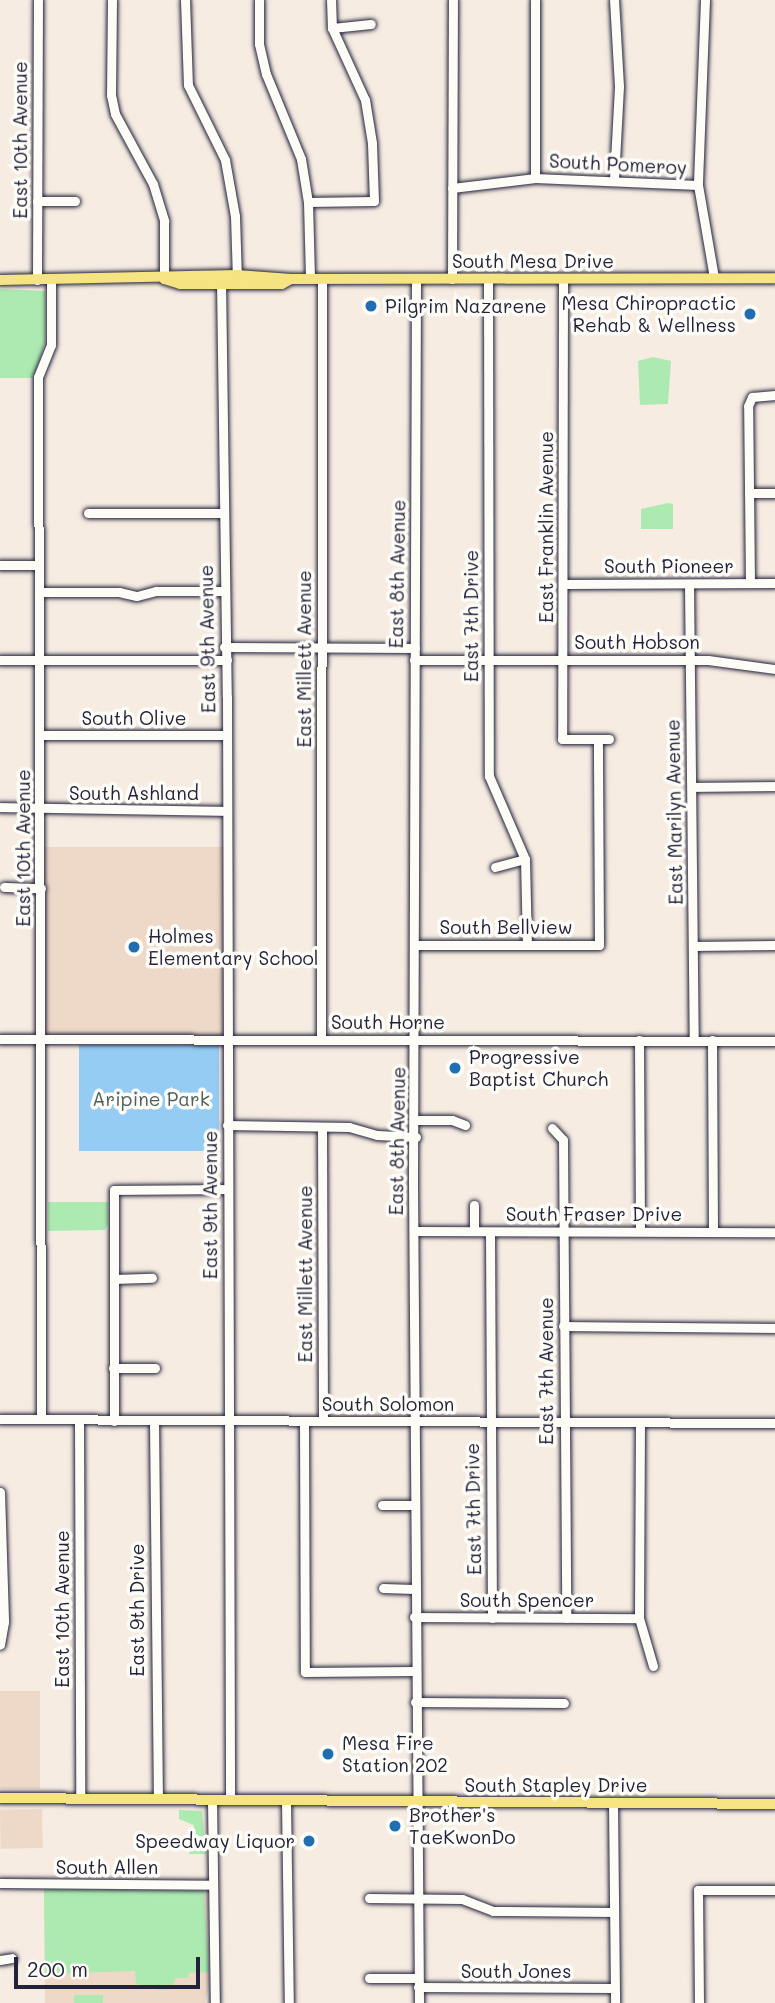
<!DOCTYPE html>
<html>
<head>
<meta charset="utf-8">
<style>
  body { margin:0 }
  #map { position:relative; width:775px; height:2003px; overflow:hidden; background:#f6ece2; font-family:Mali,sans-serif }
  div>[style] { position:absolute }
  .built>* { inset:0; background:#eed9c8; transform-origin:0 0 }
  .green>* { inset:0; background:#adeab1; transform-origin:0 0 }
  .water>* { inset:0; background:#95ccf4; transform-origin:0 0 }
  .roads { filter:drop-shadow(0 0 2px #22223b) drop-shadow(0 0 2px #22223b) }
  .minor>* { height:9px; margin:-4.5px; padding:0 4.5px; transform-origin:4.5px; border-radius:4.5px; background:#fdfcf7 }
  .major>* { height:10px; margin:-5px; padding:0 5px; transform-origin:5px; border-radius:5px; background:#f6e381 }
  .dots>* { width:19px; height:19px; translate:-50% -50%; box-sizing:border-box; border:4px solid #fdfcf7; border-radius:50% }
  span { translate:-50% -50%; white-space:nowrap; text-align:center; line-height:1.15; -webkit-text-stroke:7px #fdfcf7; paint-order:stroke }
  .street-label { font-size:19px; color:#22223b }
  .poi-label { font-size:19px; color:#22223b }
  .right { translate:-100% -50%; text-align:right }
  .left { translate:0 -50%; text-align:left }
  .park-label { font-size:19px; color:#4c5e5e }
  .scale { position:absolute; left:14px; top:1957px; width:186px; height:32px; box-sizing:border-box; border:4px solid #22223b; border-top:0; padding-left:9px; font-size:21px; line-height:24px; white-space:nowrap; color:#22223b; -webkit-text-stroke:5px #fdfcf7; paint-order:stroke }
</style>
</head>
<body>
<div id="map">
  <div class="built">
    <div style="left:41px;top:847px;width:186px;height:192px"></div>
    <div style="left:0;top:1691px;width:40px;height:98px"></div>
    <div style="left:42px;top:1809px;width:39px;height:42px;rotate:89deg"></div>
    <div style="clip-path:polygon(44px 1889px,203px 1891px,208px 1895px,209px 1985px,205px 2003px,45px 2003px)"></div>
  </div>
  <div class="green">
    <div style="clip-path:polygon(0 289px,45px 291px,45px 342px,34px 378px,0 378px)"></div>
    <div style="clip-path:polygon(653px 357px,671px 361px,668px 404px,640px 405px,638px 361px)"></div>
    <div style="clip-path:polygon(668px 503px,673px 504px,673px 529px,641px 529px,641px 509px)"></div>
    <div style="clip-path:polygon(48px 1202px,108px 1202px,108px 1224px,105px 1230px,48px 1231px)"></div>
    <div style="clip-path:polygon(179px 1810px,202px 1811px,206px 1854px,189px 1854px,194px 1825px,179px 1819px)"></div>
    <div style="clip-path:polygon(44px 1889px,204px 1891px,209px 1972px,189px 1973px,188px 1978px,176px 1978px,171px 1989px,160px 1990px,136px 1984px,135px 1971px,45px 1974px)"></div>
    <div style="left:103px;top:1995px;width:8px;height:29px;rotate:90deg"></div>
  </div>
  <div class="water">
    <div style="left:79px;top:1045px;width:140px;height:106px"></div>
  </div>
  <div class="roads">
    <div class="minor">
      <div style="left:112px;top:0;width:95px;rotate:90.6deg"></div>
      <div style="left:111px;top:95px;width:19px;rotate:78deg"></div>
      <div style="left:115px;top:114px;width:80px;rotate:61.5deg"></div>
      <div style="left:153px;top:184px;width:39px;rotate:73deg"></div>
      <div style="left:164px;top:221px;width:58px;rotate:90deg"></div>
      <div style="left:185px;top:0;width:85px;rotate:88deg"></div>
      <div style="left:188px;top:85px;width:84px;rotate:63.7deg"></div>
      <div style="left:225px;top:160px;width:57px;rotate:79.9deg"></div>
      <div style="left:235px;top:216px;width:63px;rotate:88.2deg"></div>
      <div style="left:259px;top:0;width:44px;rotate:90deg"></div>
      <div style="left:259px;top:44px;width:31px;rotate:77deg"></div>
      <div style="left:266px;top:74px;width:92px;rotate:67.6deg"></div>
      <div style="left:301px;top:159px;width:44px;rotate:80.8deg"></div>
      <div style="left:308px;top:202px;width:77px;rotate:88.5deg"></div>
      <div style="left:705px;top:0;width:185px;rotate:92.2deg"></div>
      <div style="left:698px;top:185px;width:94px;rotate:80.2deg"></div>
      <div style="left:332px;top:28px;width:39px;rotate:-6deg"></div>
      <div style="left:535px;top:178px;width:178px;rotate:-90deg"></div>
      <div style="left:614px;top:179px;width:93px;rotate:-86.9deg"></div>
      <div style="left:619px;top:86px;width:86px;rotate:-93.3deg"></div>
      <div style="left:452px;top:188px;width:84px;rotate:-6.9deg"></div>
      <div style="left:535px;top:178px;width:163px;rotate:2.5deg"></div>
      <div style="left:37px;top:201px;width:38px"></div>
      <div style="left:308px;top:202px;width:66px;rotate:-0.9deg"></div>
      <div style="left:374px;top:201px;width:58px;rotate:-92deg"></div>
      <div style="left:372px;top:143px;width:44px;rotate:-99.2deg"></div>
      <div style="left:365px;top:100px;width:79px;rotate:-114.6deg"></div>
      <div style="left:332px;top:28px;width:28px;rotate:-92deg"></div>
      <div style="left:563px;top:278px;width:461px;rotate:90.1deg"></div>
      <div style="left:562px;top:739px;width:47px"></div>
      <div style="left:416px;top:279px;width:902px;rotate:90.19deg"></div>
      <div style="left:413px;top:1181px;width:822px;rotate:89.58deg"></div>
      <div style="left:452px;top:279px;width:279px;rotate:-89.8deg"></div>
      <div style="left:488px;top:279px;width:497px;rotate:89.9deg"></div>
      <div style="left:489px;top:776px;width:90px;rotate:66.6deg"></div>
      <div style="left:525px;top:859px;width:86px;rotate:88.7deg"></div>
      <div style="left:37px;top:280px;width:280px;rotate:-89.8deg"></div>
      <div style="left:221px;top:280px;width:417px;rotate:89.2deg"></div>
      <div style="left:227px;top:697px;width:1103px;rotate:89.84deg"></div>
      <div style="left:749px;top:493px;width:26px"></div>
      <div style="left:88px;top:513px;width:135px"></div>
      <div style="left:0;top:565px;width:38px"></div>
      <div style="left:750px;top:583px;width:177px;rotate:-90.6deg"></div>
      <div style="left:748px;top:406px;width:10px;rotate:-66deg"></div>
      <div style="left:752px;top:397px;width:23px;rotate:-5deg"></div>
      <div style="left:563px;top:584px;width:212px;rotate:-0.3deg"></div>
      <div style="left:689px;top:584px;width:456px;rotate:89.4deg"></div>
      <div style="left:39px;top:592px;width:80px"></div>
      <div style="left:119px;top:592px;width:18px;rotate:13deg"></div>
      <div style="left:137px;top:596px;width:20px;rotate:-15deg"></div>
      <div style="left:156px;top:591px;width:67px"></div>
      <div style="left:224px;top:647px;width:191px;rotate:0.3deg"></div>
      <div style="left:0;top:660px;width:227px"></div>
      <div style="left:414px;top:660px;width:294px"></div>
      <div style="left:708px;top:660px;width:68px;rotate:7.7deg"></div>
      <div style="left:40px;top:735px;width:187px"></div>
      <div style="left:692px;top:787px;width:83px;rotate:-0.7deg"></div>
      <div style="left:0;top:807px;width:227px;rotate:1deg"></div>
      <div style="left:495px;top:867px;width:31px;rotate:-15deg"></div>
      <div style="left:4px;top:887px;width:37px;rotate:2deg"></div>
      <div style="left:414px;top:945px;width:185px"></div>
      <div style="left:599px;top:945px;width:206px;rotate:-90.3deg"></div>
      <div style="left:693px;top:946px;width:82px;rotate:-0.7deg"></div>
      <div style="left:0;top:1039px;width:775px;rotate:0.15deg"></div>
      <div style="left:321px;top:1039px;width:760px;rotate:-89.92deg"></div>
      <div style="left:639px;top:1040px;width:191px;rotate:89.7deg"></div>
      <div style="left:712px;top:1040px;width:191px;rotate:89.7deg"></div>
      <div style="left:416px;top:1120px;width:36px"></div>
      <div style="left:452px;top:1120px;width:14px;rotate:21deg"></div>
      <div style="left:227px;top:1125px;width:122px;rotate:0.9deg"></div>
      <div style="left:349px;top:1127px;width:29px;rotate:16deg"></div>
      <div style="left:377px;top:1135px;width:39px;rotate:3deg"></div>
      <div style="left:322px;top:1127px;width:294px;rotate:89.8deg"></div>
      <div style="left:552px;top:1128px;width:16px;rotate:47deg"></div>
      <div style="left:563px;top:1140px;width:478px;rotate:89.6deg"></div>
      <div style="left:414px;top:1231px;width:361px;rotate:0.2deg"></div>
      <div style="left:474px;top:1231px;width:26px;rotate:-90deg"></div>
      <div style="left:490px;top:1232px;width:386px;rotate:89.7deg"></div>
      <div style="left:114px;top:1279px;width:38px;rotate:-2deg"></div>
      <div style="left:563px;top:1326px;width:212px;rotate:0.5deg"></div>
      <div style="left:113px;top:1368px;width:42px"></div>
      <div style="left:0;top:1419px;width:775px;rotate:0.3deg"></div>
      <div style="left:41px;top:1419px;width:1042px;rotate:-90.16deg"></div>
      <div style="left:38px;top:377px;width:35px;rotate:-68deg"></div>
      <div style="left:51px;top:345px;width:65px;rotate:-90deg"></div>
      <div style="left:79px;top:1420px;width:379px;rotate:89.8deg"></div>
      <div style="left:114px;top:1421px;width:231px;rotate:-90deg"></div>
      <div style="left:114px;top:1190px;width:113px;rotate:-0.5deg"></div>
      <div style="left:154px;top:1421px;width:378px;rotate:89.4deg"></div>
      <div style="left:304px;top:1421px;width:251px;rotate:89.8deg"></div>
      <div style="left:305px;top:1672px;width:109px;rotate:-0.5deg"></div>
      <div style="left:640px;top:1423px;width:195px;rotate:90.3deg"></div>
      <div style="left:639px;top:1618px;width:50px;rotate:73.7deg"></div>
      <div style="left:0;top:1492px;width:130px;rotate:88.2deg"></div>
      <div style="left:4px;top:1622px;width:23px;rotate:100deg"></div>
      <div style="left:382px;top:1505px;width:32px"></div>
      <div style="left:383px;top:1588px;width:31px;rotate:2deg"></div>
      <div style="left:414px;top:1617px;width:225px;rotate:0.3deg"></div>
      <div style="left:415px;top:1702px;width:149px;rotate:0.4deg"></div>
      <div style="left:212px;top:1800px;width:203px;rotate:89.2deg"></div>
      <div style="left:286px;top:1800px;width:203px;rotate:89.2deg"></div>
      <div style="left:613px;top:1803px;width:200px;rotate:89.4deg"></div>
      <div style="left:0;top:1883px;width:213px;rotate:0.5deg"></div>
      <div style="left:369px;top:1898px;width:93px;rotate:0.6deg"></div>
      <div style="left:462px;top:1899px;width:33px;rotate:21deg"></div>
      <div style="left:493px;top:1911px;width:121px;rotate:0.5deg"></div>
      <div style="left:0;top:1960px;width:12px;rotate:-9deg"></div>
      <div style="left:369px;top:1978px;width:49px"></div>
      <div style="left:418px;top:1987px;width:196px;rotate:0.3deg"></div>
      <div style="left:699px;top:2003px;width:113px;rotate:-90.5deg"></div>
      <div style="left:698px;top:1890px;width:77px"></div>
    </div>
    <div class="major">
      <div style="left:164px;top:279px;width:17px;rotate:17deg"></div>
      <div style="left:180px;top:284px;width:102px"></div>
      <div style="left:282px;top:284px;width:10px;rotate:-29deg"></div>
      <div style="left:0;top:280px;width:237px;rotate:-1.2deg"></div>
      <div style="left:237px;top:275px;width:54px;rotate:4.2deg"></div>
      <div style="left:291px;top:279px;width:484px;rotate:-0.1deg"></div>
      <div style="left:0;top:1798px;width:775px;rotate:0.44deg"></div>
    </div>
  </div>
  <div class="dots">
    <div style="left:371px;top:306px;background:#1f6fb2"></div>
    <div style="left:750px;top:314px;background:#1f6fb2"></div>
    <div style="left:134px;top:947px;background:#1f6fb2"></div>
    <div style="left:455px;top:1068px;background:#1f6fb2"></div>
    <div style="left:328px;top:1754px;background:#1f6fb2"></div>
    <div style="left:395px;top:1826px;background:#1f6fb2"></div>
    <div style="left:309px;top:1841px;background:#1f6fb2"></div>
  </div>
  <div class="street-label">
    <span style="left:20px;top:140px;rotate:-90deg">East 10th Avenue</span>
    <span style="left:618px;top:164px;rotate:3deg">South Pomeroy</span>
    <span style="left:533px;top:261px">South Mesa Drive</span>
    <span style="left:546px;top:527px;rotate:-90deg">East Franklin Avenue</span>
    <span style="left:669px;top:566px">South Pioneer</span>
    <span style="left:397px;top:574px;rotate:-89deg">East 8th Avenue</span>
    <span style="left:471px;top:616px;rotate:-90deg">East 7th Drive</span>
    <span style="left:207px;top:639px;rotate:-91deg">East 9th Avenue</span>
    <span style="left:637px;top:642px">South Hobson</span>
    <span style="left:304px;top:659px;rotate:-90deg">East Millett Avenue</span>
    <span style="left:134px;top:718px">South Olive</span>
    <span style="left:134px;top:793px">South Ashland</span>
    <span style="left:674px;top:812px;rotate:-91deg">East Marilyn Avenue</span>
    <span style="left:23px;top:848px;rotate:-90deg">East 10th Avenue</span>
    <span style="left:506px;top:927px">South Bellview</span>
    <span style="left:388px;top:1022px">South Horne</span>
    <span style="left:397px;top:1141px;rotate:-89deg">East 8th Avenue</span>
    <span style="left:210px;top:1205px;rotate:-90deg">East 9th Avenue</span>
    <span style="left:594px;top:1214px">South Fraser Drive</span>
    <span style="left:305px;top:1274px;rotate:-90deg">East Millett Avenue</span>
    <span style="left:546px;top:1371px;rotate:-90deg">East 7th Avenue</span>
    <span style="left:388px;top:1404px">South Solomon</span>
    <span style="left:473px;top:1509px;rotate:-91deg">East 7th Drive</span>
    <span style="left:527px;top:1600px">South Spencer</span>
    <span style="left:62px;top:1609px;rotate:-90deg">East 10th Avenue</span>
    <span style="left:137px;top:1610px;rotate:-90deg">East 9th Drive</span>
    <span style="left:556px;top:1785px">South Stapley Drive</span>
    <span style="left:107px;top:1867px">South Allen</span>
    <span style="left:516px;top:1971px">South Jones</span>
  </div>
  <div class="poi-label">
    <span class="right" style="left:736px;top:314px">Mesa Chiropractic<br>Rehab &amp; Wellness</span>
    <span class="left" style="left:385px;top:306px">Pilgrim Nazarene</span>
    <span class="left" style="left:148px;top:947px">Holmes<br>Elementary School</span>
    <span class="left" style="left:469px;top:1068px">Progressive<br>Baptist Church</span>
    <span class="left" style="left:342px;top:1754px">Mesa Fire<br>Station 202</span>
    <span class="left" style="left:409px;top:1826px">Brother's<br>TaeKwonDo</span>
    <span class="right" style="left:295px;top:1841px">Speedway Liquor</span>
  </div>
  <div class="park-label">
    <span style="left:151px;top:1099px">Aripine Park</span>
  </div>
  <div class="scale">200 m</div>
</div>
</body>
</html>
